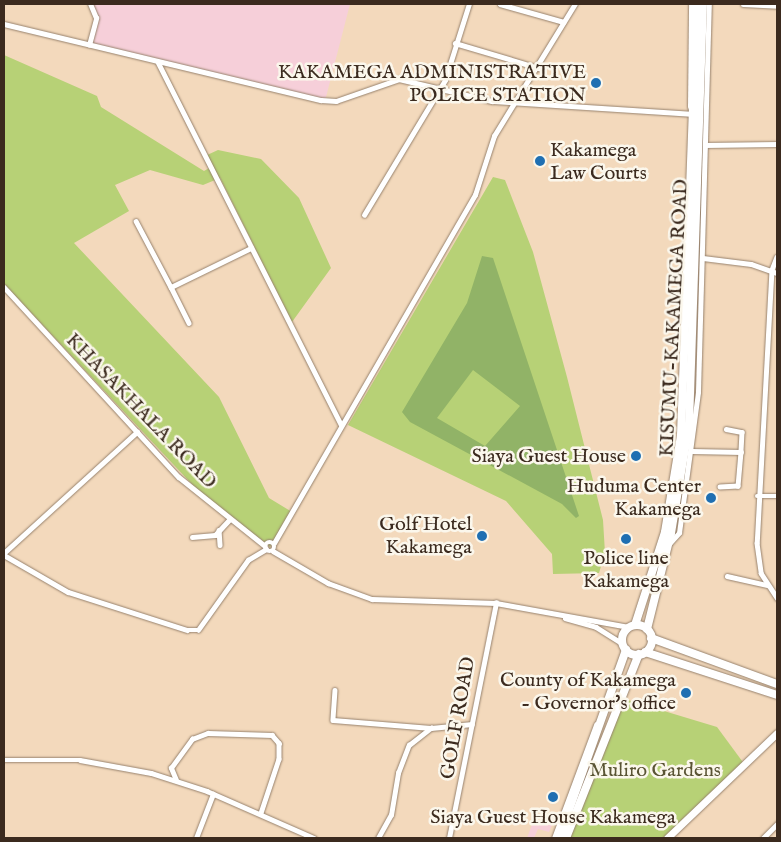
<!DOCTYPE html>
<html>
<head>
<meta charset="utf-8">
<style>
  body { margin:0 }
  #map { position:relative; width:781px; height:842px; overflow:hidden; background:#f3d9bc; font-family:"IM FELL English",serif }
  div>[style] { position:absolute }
  .built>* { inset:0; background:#f6cfd9 }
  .green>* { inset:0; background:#b7d176 }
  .forest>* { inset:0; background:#91b367 }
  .roads { filter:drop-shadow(0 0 1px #97826d) drop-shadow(0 0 1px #97826d) }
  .minor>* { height:4.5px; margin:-2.25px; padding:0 2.25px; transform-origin:2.25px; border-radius:2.25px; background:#fff }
  .minor>.ring { margin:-2.25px; padding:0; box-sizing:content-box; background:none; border:4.5px solid #fff; border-radius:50% }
  .primary>* { height:7px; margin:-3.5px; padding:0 3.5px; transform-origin:3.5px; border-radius:3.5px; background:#fff }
  .trunk>* { height:8px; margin:-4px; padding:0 4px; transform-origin:4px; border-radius:4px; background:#fff }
  .trunk>.ring { margin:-4px; padding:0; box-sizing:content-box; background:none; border:8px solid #fff; border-radius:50% }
  .dots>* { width:14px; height:14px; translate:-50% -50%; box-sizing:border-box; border:2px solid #fbf7ec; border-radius:50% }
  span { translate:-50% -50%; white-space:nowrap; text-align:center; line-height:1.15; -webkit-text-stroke:5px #fbf7ec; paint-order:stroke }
  .poi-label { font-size:20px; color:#3b2a1e }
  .right { translate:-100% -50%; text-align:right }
  .left { translate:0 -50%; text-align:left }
  .street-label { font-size:20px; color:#3b2a1e }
  .park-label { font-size:20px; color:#5a5434 }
  .frame { position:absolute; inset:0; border:5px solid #3b2a1e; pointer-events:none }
</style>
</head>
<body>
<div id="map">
  <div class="built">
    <div style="clip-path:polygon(91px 4px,350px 4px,325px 101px,90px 45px,97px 14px)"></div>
    <div style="clip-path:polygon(534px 819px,552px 825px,549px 832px,538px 829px,534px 838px,527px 838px)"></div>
  </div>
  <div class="green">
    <div style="clip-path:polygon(4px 55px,97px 96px,101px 107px,204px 171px,211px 167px,205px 156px,218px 150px,261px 159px,299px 198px,331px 268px,292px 322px,220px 178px,203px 185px,150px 170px,115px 185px,129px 211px,74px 243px,219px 397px,269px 498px,292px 512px,270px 547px,203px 496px,4px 284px)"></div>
    <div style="clip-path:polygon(493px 177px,505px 180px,533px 252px,567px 377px,603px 520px,605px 553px,599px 573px,553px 574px,552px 554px,506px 501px,348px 425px)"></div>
    <div style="clip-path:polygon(621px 698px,717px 727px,745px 765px,668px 838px,567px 838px)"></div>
  </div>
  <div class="forest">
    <div style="clip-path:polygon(evenodd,482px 256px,493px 258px,579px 516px,576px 518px,562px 504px,410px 422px,402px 412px,467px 303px,482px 256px,473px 370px,520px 406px,485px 446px,437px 418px,473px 370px)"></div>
  </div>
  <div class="roads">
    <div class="minor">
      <div style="left:500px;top:4px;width:66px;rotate:15.7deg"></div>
      <div style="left:743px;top:4px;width:34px;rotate:3deg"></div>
      <div style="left:4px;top:24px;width:326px;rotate:13.5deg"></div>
      <div style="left:321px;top:100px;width:15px;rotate:4deg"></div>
      <div style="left:336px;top:101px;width:67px;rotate:-19.2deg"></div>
      <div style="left:399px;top:79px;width:96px;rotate:13.3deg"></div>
      <div style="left:492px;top:101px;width:200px;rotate:3.7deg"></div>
      <div style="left:455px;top:43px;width:88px;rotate:16.6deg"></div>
      <div style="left:89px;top:45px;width:28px;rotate:-75deg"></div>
      <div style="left:96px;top:18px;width:15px;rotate:-113deg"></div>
      <div style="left:158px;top:62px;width:406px;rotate:63.2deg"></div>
      <div style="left:690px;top:107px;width:103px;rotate:-89.4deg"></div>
      <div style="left:705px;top:145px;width:72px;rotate:-0.8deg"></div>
      <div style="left:364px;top:215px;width:157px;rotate:-59deg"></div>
      <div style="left:445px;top:80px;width:80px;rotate:-72.5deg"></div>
      <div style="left:136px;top:221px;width:75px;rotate:62.1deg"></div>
      <div style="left:171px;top:287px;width:89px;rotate:-26deg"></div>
      <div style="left:777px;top:257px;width:14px;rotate:111deg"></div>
      <div style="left:772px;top:270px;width:273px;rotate:93.1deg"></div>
      <div style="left:757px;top:543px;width:30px;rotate:82deg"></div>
      <div style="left:761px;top:573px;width:30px;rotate:57deg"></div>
      <div style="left:703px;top:258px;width:48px;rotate:7.1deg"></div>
      <div style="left:751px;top:264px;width:28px;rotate:19deg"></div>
      <div style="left:4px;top:287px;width:258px;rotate:47.4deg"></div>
      <div style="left:179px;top:477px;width:110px;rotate:38.7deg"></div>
      <div style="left:171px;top:287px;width:40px;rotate:63.4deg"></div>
      <div style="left:726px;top:429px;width:16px;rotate:11deg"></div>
      <div style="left:742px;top:432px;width:20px;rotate:93deg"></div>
      <div style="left:692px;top:451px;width:49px;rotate:1.2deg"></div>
      <div style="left:741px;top:452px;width:34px;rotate:95deg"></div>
      <div style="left:738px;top:486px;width:18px;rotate:177deg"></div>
      <div style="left:757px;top:496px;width:20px"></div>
      <div style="left:219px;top:530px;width:15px;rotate:86deg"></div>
      <div style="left:192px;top:537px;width:23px;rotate:-5deg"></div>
      <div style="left:215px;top:535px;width:21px;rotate:-47deg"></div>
      <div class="ring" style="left:265px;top:542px;width:5.5px;height:5.5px"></div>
      <div style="left:274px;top:543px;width:402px;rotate:-60deg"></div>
      <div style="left:475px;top:195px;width:62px;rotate:-72.1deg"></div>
      <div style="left:494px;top:136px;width:155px;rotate:-58.5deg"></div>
      <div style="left:669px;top:544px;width:15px;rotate:-48deg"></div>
      <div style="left:679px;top:533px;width:142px;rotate:-82.3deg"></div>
      <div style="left:698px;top:392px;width:388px;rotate:-88.4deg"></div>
      <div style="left:273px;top:551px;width:64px;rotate:30.2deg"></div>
      <div style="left:328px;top:583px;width:47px;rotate:20deg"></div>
      <div style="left:372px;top:599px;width:124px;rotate:1.8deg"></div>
      <div style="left:496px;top:603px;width:136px;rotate:10.2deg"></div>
      <div style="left:4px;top:553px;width:180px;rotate:-42.3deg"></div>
      <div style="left:4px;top:555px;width:74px;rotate:30deg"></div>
      <div style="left:68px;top:592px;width:125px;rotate:17.7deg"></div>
      <div style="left:187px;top:630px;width:11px"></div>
      <div style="left:198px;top:630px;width:86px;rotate:-54.5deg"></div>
      <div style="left:248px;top:560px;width:21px;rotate:-31deg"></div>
      <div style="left:727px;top:576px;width:41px;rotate:12.7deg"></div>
      <div style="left:565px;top:618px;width:32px;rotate:16deg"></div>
      <div style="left:596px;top:627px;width:31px;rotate:32deg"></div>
      <div style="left:335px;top:690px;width:30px;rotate:94deg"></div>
      <div style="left:333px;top:720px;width:98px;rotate:4.7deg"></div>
      <div style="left:4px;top:760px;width:76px"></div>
      <div style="left:80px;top:760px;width:72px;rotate:10.4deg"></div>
      <div style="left:151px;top:773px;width:59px;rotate:17.8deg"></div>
      <div style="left:207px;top:791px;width:117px;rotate:23.7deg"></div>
      <div style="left:176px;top:780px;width:13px;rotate:-113deg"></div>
      <div style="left:171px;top:768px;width:36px;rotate:-54deg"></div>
      <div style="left:192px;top:739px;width:17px;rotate:-21deg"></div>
      <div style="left:208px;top:733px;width:64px;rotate:1.8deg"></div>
      <div style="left:272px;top:735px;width:11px;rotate:49deg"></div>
      <div style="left:279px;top:743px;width:16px;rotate:90deg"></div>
      <div style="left:279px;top:759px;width:57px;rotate:108.4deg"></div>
      <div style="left:196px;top:838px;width:47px;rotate:-68.9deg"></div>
      <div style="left:378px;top:838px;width:26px;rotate:-61deg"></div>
      <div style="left:391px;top:815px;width:43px;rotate:-80.5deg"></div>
      <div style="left:398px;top:773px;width:30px;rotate:-69deg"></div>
      <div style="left:409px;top:745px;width:28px;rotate:-38deg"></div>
      <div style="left:431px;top:728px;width:41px;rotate:-5.6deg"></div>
      <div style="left:449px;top:838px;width:240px;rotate:-78.7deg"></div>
      <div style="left:554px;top:838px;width:121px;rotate:-69.6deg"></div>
      <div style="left:763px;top:838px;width:20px;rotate:-45deg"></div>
    </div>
    <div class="primary">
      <div style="left:667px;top:838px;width:152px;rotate:-43.7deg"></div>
    </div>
    <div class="trunk">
      <div style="left:635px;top:625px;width:98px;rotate:-72.1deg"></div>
      <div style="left:665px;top:532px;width:98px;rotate:-80.6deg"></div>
      <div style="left:681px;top:435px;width:431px;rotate:-87.9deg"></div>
      <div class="ring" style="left:622px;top:625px;width:22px;height:22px"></div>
      <div style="left:647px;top:629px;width:99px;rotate:-76deg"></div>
      <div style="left:671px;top:533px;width:110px;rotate:-80.6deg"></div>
      <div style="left:689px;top:424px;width:420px;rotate:-88.1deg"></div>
      <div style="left:651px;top:638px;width:134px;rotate:20.1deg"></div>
      <div style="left:645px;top:652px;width:139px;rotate:18deg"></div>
      <div style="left:559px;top:838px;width:200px;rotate:-70.4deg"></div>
      <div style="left:566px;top:838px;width:198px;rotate:-68.4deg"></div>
    </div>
  </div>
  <div class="dots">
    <div style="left:596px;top:83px;background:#1f6fb2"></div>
    <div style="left:540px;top:161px;background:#1f6fb2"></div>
    <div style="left:636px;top:456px;background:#1f6fb2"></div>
    <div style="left:711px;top:498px;background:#1f6fb2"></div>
    <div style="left:482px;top:536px;background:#1f6fb2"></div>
    <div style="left:626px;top:539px;background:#1f6fb2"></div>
    <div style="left:686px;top:693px;background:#1f6fb2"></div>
    <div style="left:553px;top:797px;background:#1f6fb2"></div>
  </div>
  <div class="poi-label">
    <span class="right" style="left:586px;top:84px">KAKAMEGA ADMINISTRATIVE<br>POLICE STATION</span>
    <span class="left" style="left:550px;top:162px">Kakamega<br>Law Courts</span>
    <span class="right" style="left:626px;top:456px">Siaya Guest House</span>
    <span class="right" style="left:701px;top:498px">Huduma Center<br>Kakamega</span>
    <span class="right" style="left:472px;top:536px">Golf Hotel<br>Kakamega</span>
    <span style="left:626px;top:570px">Police line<br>Kakamega</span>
    <span class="right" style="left:676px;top:692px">County of Kakamega<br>- Governor's office</span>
    <span style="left:553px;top:817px">Siaya Guest House Kakamega</span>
  </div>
  <div class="street-label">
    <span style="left:674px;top:318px;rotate:-87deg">KISUMU-KAKAMEGA ROAD</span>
    <span style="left:141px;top:411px;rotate:46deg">KHASAKHALA ROAD</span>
    <span style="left:458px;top:718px;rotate:-80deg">GOLF ROAD</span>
  </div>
  <div class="park-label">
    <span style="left:655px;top:770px">Muliro Gardens</span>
  </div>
  <div class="frame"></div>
</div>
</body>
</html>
